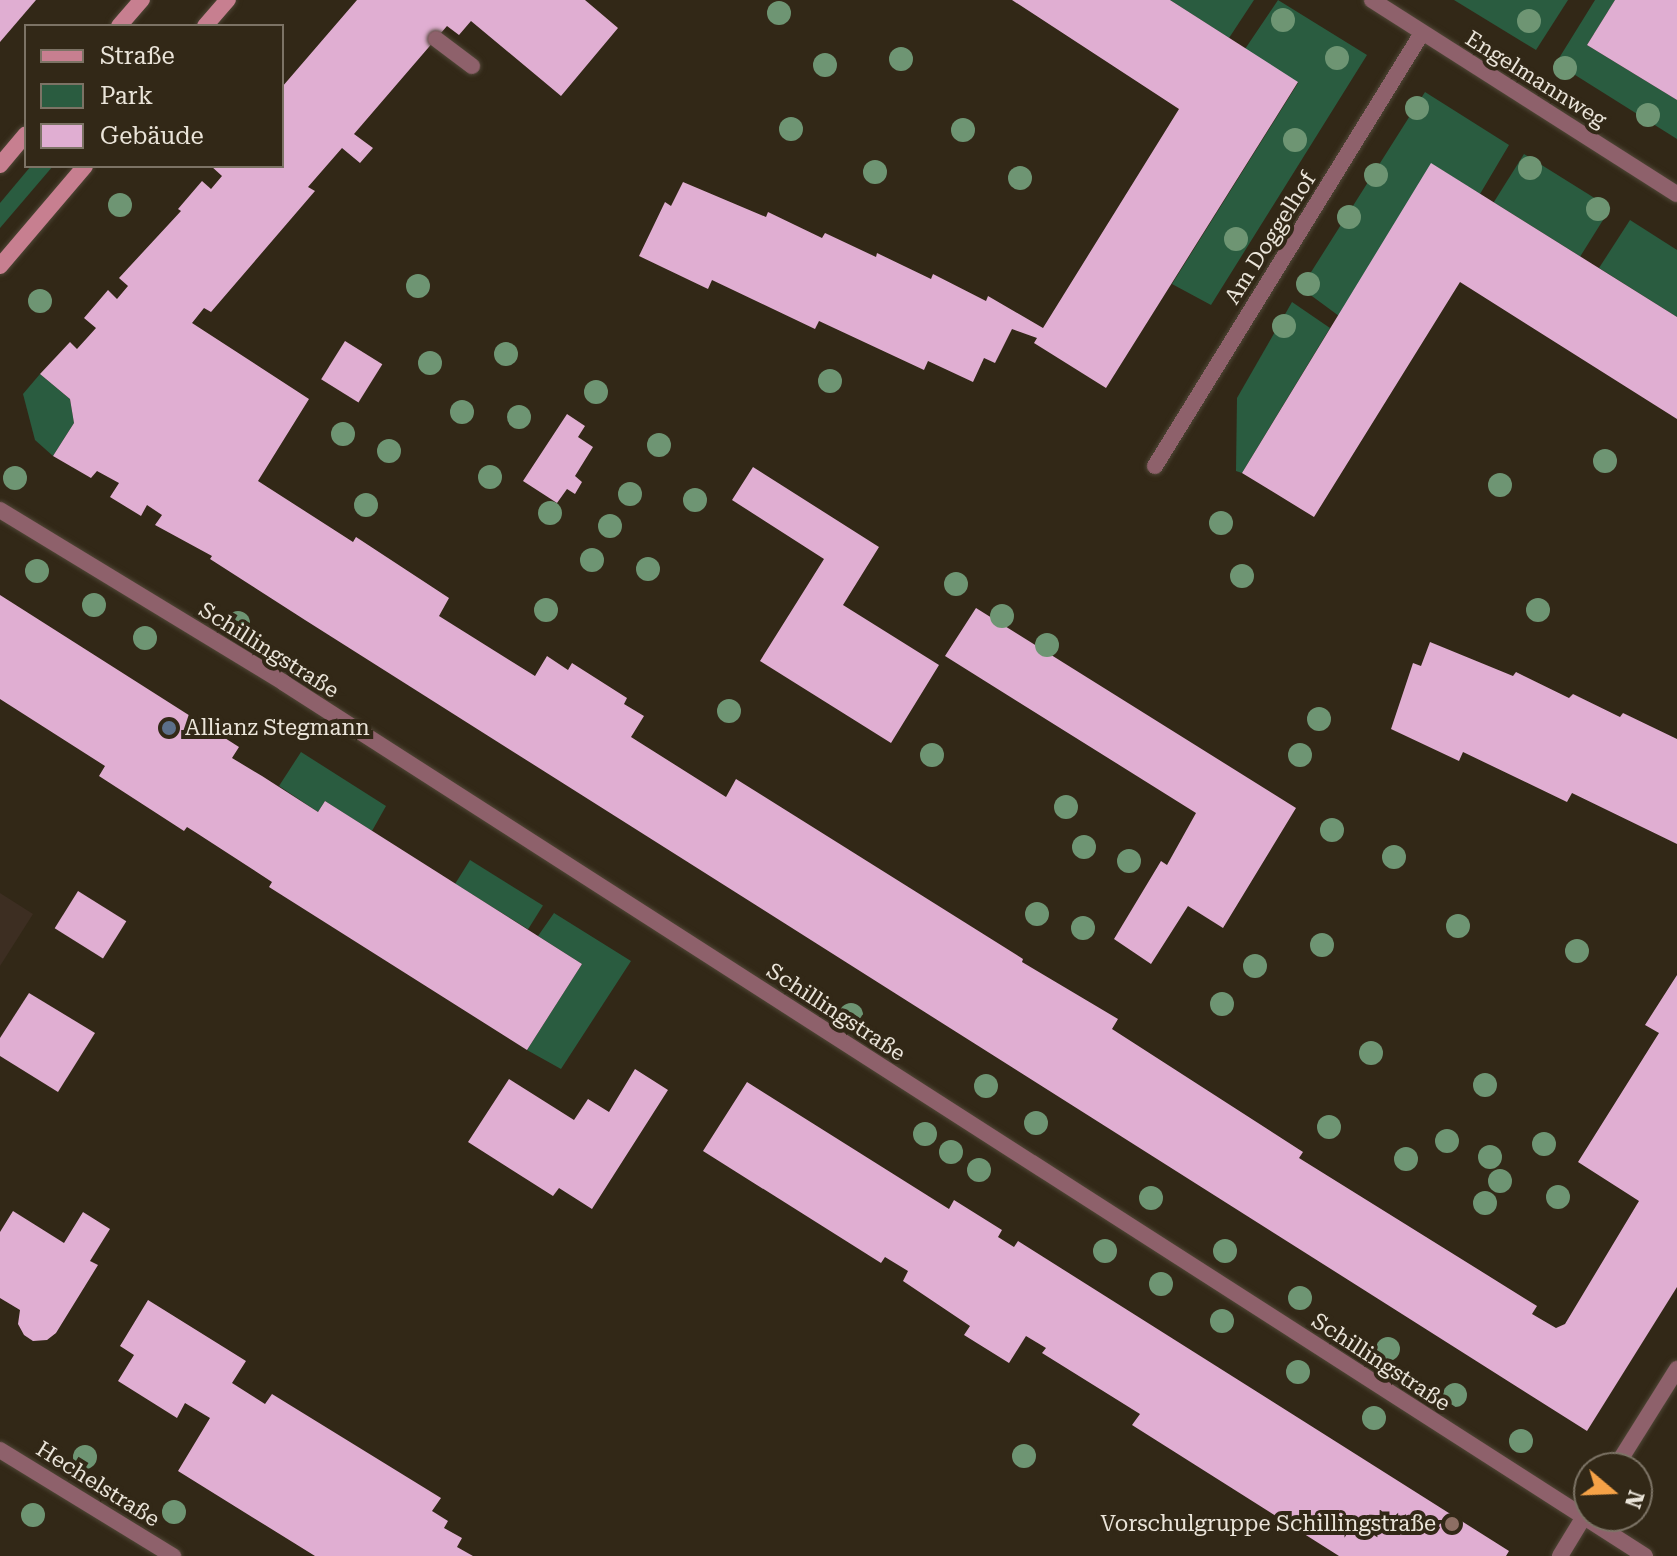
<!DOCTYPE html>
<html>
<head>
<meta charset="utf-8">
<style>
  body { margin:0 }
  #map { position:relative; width:1677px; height:1556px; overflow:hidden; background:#322817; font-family:"Roboto Serif",serif }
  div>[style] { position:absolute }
  .commercial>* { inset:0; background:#3d2e22 }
  .green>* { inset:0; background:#2a5c40; transform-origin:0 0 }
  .building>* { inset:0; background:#e0aed2; transform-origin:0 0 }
  .roads { filter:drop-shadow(0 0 2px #4f4636) drop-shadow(0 0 2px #4f4636) }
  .lane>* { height:16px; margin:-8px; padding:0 8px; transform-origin:8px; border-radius:8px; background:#8e616b }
  .street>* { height:16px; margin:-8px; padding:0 8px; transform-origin:8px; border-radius:8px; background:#8e616b }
  .secondary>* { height:16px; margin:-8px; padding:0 8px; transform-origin:8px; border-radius:8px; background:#c77f90 }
  .trees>* { width:24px; height:24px; margin:-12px; border-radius:50%; background:#6e9573 }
  .dots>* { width:22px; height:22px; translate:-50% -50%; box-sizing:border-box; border:4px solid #322817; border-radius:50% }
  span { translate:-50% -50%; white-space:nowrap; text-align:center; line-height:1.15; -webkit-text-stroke:8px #322817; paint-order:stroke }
  .street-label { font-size:22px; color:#eae4d9 }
  .poi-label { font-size:22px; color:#eae4d9 }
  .left { translate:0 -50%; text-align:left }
  .right { translate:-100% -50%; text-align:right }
  .legend { position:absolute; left:24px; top:24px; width:260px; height:144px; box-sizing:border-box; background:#322817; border:2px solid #7c7365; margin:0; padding:10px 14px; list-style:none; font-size:24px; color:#eae4d9 }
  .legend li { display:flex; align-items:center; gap:16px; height:40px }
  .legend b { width:40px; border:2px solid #7c7365 }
  .north { position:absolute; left:1573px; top:1452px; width:80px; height:80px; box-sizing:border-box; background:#322817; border:2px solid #7c7365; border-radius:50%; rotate:109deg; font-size:22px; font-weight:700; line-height:32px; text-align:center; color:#eae4d9 }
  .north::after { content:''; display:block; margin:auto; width:28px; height:36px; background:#f6a247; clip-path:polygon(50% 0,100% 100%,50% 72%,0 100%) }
</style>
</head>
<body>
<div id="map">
  <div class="commercial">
    <div style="clip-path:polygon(0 893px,33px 914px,0 966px)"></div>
  </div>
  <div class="green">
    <div style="clip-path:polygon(1170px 0,1254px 0,1229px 38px)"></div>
    <div style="clip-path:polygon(1278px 0,1367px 55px,1211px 305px,1172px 284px,1298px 83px,1245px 49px)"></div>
    <div style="clip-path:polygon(1454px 0,1568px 0,1536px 50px)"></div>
    <div style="clip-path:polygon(1595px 0,1615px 0,1587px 45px,1677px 100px,1677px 139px,1556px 63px)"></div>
    <div style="clip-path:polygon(1425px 92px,1509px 145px,1480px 194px,1432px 164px,1339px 316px,1301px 288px)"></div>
    <div style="left:1524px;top:154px;width:102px;height:57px;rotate:32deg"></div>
    <div style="clip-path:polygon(31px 166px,53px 166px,0 228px,0 203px)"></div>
    <div style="clip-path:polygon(1630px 220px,1677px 250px,1677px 317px,1599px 268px)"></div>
    <div style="clip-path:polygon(1292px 302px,1330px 328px,1242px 473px,1236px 471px,1237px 398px)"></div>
    <div style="clip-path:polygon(40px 374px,70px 399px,74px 423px,53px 456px,35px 440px,23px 394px)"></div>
    <div style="clip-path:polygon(301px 752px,386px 806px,372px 831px,325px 801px,318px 812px,279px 786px)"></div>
    <div style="left:470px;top:860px;width:86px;height:28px;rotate:32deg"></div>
    <div style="clip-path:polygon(554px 913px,631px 961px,561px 1069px,527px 1050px,582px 964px,538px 936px)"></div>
  </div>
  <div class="building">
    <div style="clip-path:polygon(0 0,36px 0,0 42px)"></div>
    <div style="clip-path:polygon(357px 0,585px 0,618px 28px,561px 96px,471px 21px,459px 35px,447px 26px,354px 134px,373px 148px,360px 163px,342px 148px,308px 187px,315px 191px,211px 312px,204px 308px,192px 323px,309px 399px,258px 481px,353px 542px,356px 537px,449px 598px,439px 616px,535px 676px,547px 656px,568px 670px,572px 663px,627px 698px,624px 704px,644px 716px,631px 737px,726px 797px,736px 779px,1023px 959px,1022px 962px,1118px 1019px,1112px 1029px,1303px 1152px,1299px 1158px,1537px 1306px,1532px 1314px,1556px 1328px,1565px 1324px,1639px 1201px,1578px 1162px,1659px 1033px,1645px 1025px,1677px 975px,1677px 1287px,1587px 1431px,305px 620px,210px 559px,212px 556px,155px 525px,162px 515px,147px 505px,141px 516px,110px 497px,119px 483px,97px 471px,91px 478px,53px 456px,74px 423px,70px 399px,40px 374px,70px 342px,77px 349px,96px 328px,84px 318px,108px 290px,117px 299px,128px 286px,119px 278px,181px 211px,178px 209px,202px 181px,211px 189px,222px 176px,211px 166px,282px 166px,282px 87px)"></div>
    <div style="clip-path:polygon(1012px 0,1170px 0,1298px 82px,1106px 388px,1034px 343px,1037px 338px,1012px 329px,995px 363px,984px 358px,973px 382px,928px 361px,924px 370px,819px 321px,815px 329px,712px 280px,708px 289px,639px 256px,665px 202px,671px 206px,683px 182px,766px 217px,768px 212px,822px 238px,825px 233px,876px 257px,877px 253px,931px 279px,933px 274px,986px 301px,988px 296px,1043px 328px,1179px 109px)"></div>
    <div style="clip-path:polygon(1615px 0,1677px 0,1677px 100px,1587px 45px)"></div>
    <div style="clip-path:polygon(1431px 163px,1677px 317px,1677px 419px,1460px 282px,1314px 517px,1242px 473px)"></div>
    <div style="left:345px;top:341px;width:44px;height:45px;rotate:32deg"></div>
    <div style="clip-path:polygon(567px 414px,585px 426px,578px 437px,593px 447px,575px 476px,582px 482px,575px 494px,567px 489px,557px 503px,523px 481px)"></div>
    <div style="clip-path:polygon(753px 467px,879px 547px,843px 605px,939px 665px,891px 743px,760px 661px,824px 559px,732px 500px)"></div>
    <div style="clip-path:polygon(0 595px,239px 747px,232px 758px,262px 776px,318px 812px,325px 801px,582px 964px,527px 1050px,269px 887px,272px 882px,195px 832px,187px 827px,184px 831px,99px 776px,105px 766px,0 699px)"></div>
    <div style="clip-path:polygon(976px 608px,1296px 808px,1223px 928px,1188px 906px,1151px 964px,1114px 939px,1161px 861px,1167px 865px,1196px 813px,945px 656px)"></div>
    <div style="clip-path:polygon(1430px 642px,1513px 676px,1516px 672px,1569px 698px,1573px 694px,1620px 717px,1623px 713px,1677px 739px,1677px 844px,1572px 793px,1567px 802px,1463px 752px,1459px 761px,1391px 729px,1413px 663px,1421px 666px)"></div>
    <div style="left:78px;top:891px;width:57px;height:44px;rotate:32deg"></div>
    <div style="clip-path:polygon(29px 993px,95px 1033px,58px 1092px,0 1056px,0 1038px)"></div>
    <div style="clip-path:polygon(635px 1069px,668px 1090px,592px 1209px,559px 1188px,553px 1196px,468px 1142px,509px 1079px,574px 1120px,588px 1099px,609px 1112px)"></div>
    <div style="clip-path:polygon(747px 1082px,949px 1209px,954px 1200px,1002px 1230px,998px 1237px,1014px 1247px,1018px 1241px,1509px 1551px,1506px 1556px,1339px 1556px,1132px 1425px,1140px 1414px,1042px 1353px,1046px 1348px,1026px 1336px,1009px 1363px,964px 1335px,970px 1326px,903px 1281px,908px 1271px,885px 1257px,881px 1263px,703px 1151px)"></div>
    <div style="clip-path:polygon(13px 1211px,64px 1243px,83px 1212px,110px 1229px,90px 1261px,98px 1265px,56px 1333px,47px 1340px,33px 1341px,24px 1335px,18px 1324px,20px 1310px,0 1298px,0 1232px)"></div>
    <div style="clip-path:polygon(148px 1300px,246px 1361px,232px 1383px,265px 1404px,272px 1394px,441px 1498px,432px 1511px,448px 1521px,444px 1528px,462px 1538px,457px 1547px,473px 1556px,315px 1556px,178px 1471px,210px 1418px,185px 1403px,177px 1418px,118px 1381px,134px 1355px,120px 1346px)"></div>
  </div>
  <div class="roads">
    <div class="lane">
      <div style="left:436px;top:39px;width:45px;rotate:36.9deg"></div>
      <div style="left:1155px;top:466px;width:509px;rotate:-58.34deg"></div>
    </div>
    <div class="street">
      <div style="left:1372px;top:0;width:361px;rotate:32.5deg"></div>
      <div style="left:0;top:510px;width:333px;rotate:31.3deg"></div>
      <div style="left:284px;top:683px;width:1617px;rotate:32.68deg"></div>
      <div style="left:0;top:1450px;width:203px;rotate:31.5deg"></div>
      <div style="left:1615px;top:1468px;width:117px;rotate:-57.9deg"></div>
      <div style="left:1560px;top:1556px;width:54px;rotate:-58.7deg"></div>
    </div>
    <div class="secondary">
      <div style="left:119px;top:26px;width:35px;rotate:-49deg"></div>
      <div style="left:205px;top:26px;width:35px;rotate:-49deg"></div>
      <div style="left:0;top:165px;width:40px;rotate:-50deg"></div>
      <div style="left:0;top:266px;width:131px;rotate:-49.6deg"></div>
    </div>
  </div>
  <div class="trees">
    <div style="left:779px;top:13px"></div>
    <div style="left:1283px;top:20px"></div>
    <div style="left:1529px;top:21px"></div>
    <div style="left:1337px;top:58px"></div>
    <div style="left:901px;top:59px"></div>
    <div style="left:825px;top:65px"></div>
    <div style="left:1565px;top:68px"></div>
    <div style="left:1417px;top:108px"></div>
    <div style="left:1648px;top:115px"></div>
    <div style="left:791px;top:129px"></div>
    <div style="left:963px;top:130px"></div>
    <div style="left:1295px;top:140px"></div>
    <div style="left:1530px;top:168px"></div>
    <div style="left:875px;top:172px"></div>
    <div style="left:1376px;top:175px"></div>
    <div style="left:1020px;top:178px"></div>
    <div style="left:120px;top:205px"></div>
    <div style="left:1598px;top:209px"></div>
    <div style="left:1349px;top:217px"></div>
    <div style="left:1236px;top:239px"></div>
    <div style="left:1308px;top:284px"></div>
    <div style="left:418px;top:286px"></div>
    <div style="left:40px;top:301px"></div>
    <div style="left:1284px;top:326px"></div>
    <div style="left:506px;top:354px"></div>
    <div style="left:430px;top:363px"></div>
    <div style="left:830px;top:381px"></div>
    <div style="left:596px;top:392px"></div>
    <div style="left:462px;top:412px"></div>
    <div style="left:519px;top:417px"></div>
    <div style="left:343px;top:434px"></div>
    <div style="left:659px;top:445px"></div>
    <div style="left:389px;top:451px"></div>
    <div style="left:1605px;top:461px"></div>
    <div style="left:490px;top:477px"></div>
    <div style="left:15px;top:478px"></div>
    <div style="left:1500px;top:485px"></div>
    <div style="left:630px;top:494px"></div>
    <div style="left:695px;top:500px"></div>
    <div style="left:366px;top:505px"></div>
    <div style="left:550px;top:513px"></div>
    <div style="left:1221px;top:523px"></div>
    <div style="left:610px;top:526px"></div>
    <div style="left:592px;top:560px"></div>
    <div style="left:648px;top:569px"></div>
    <div style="left:37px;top:571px"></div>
    <div style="left:1242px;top:576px"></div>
    <div style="left:956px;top:584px"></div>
    <div style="left:94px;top:605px"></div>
    <div style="left:546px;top:610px"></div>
    <div style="left:1538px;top:610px"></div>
    <div style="left:1002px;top:616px"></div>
    <div style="left:238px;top:623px"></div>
    <div style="left:145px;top:638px"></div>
    <div style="left:1047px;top:645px"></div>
    <div style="left:729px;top:711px"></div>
    <div style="left:1319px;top:719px"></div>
    <div style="left:932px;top:755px"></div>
    <div style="left:1300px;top:755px"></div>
    <div style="left:1066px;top:807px"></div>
    <div style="left:1332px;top:830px"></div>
    <div style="left:1084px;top:847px"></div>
    <div style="left:1394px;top:857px"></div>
    <div style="left:1129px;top:861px"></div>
    <div style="left:1037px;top:914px"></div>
    <div style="left:1458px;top:926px"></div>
    <div style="left:1083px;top:928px"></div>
    <div style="left:1322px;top:945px"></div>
    <div style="left:1577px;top:951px"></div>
    <div style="left:1255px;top:966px"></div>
    <div style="left:1222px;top:1004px"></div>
    <div style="left:851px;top:1015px"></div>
    <div style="left:1371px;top:1053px"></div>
    <div style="left:1485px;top:1085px"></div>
    <div style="left:986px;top:1086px"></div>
    <div style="left:1036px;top:1123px"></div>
    <div style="left:1329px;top:1127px"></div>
    <div style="left:925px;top:1134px"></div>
    <div style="left:1447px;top:1141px"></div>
    <div style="left:1544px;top:1144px"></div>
    <div style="left:951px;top:1152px"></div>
    <div style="left:1490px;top:1157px"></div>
    <div style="left:1406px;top:1159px"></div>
    <div style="left:979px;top:1170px"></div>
    <div style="left:1500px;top:1181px"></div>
    <div style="left:1558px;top:1197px"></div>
    <div style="left:1151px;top:1198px"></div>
    <div style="left:1485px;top:1203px"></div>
    <div style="left:1105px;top:1251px"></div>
    <div style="left:1225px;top:1251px"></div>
    <div style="left:1161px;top:1284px"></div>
    <div style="left:1300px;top:1298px"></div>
    <div style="left:1222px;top:1321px"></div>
    <div style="left:1388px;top:1349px"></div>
    <div style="left:1298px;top:1372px"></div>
    <div style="left:1455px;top:1395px"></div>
    <div style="left:1374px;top:1418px"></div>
    <div style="left:1521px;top:1441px"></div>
    <div style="left:1024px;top:1456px"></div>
    <div style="left:85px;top:1457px"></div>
    <div style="left:174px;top:1512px"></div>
    <div style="left:33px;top:1515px"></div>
  </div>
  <div class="dots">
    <div style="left:169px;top:728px;background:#5c6f8a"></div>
    <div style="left:1452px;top:1524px;background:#8d6e63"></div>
  </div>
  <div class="street-label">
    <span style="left:1536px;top:79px;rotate:32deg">Engelmannweg</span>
    <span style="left:1270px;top:238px;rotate:-58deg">Am Doggelhof</span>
    <span style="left:269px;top:650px;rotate:32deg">Schillingstraße</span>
    <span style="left:836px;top:1012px;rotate:33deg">Schillingstraße</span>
    <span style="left:1381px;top:1362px;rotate:33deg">Schillingstraße</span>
    <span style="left:98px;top:1484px;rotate:32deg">Hechelstraße</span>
  </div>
  <div class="poi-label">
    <span class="left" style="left:185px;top:728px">Allianz Stegmann</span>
    <span class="right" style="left:1436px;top:1524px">Vorschulgruppe Schillingstraße</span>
  </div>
  <ul class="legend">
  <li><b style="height:10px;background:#c77f90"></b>Straße</li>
  <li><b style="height:22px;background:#2a5c40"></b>Park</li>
  <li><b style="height:22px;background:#e0aed2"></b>Gebäude</li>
  </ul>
  <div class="north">N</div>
</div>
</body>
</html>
